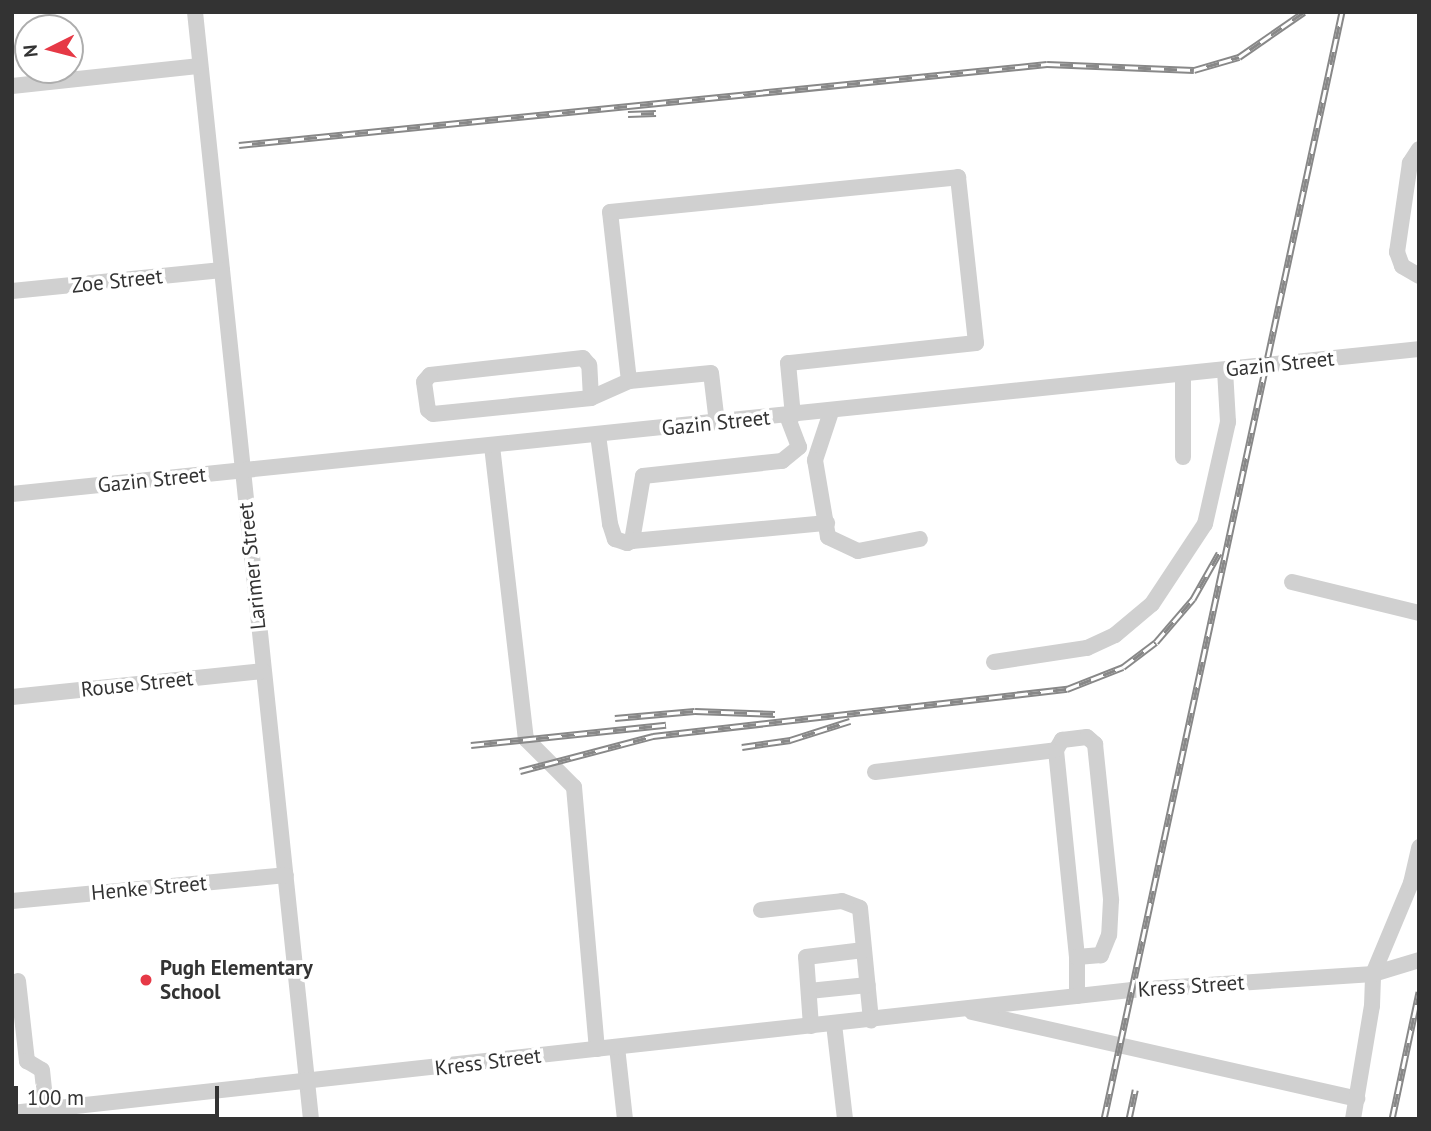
<!DOCTYPE html>
<html>
<head>
<meta charset="utf-8">
<style>
  body { margin:0 }
  #map { position:relative; width:1431px; height:1131px; overflow:hidden; background:#fff; font-family:"PT Sans",sans-serif }
  div>[style] { position:absolute }
  .minor>* { height:16px; margin:-8px; padding:0 8px; transform-origin:8px; border-radius:8px; background:#d0d0d0 }
  .rail>* { height:7px; margin-top:-3.5px; transform-origin:0; background:repeating-linear-gradient(90deg,#fff 0 13px,#888 0 26px); box-sizing:border-box; border-block:2px solid #888 }
  .dots>* { width:19px; height:19px; translate:-50% -50%; box-sizing:border-box; border:4px solid #fff; border-radius:50% }
  span { translate:-50% -50%; white-space:nowrap; text-align:center; line-height:1.15; -webkit-text-stroke:7px #fff; paint-order:stroke }
  .street-label { font-size:21px; color:#333 }
  .poi-label { font-size:21px; color:#333; font-weight:700 }
  .left { translate:0 -50%; text-align:left }
  .frame { position:absolute; inset:0; border:14px solid #333; pointer-events:none }
  .north { position:absolute; left:14px; top:14px; width:70px; height:70px; box-sizing:border-box; background:#fff; border:2px solid #adadad; border-radius:50%; rotate:264deg; font-size:19px; font-weight:700; line-height:28px; text-align:center; color:#333 }
  .north::after { content:''; display:block; margin:auto; width:24px; height:32px; background:#e63946; clip-path:polygon(50% 0,100% 100%,50% 72%,0 100%) }
  .scale { position:absolute; left:14px; top:1086px; width:205px; height:32px; box-sizing:border-box; border:4px solid #333; border-top:0; padding-left:9px; font-size:21px; line-height:24px; white-space:nowrap; color:#333; -webkit-text-stroke:5px #fff; paint-order:stroke }
</style>
</head>
<body>
<div id="map">
  <div class="minor">
    <div style="left:195px;top:12px;width:1113px;rotate:84.02deg"></div>
    <div style="left:12px;top:86px;width:189px;rotate:-6.1deg"></div>
    <div style="left:1419px;top:149px;width:17px;rotate:123deg"></div>
    <div style="left:1410px;top:163px;width:90px;rotate:98.3deg"></div>
    <div style="left:1397px;top:252px;width:15px;rotate:70deg"></div>
    <div style="left:1402px;top:266px;width:20px;rotate:30deg"></div>
    <div style="left:12px;top:291px;width:211px;rotate:-5.7deg"></div>
    <div style="left:1183px;top:376px;width:81px;rotate:90deg"></div>
    <div style="left:591px;top:398px;width:33px;rotate:-93deg"></div>
    <div style="left:589px;top:365px;width:9px;rotate:-131deg"></div>
    <div style="left:583px;top:358px;width:154px;rotate:173.7deg"></div>
    <div style="left:430px;top:375px;width:9px;rotate:131deg"></div>
    <div style="left:424px;top:382px;width:28px;rotate:82deg"></div>
    <div style="left:428px;top:410px;width:6px;rotate:39deg"></div>
    <div style="left:433px;top:414px;width:159px;rotate:-5.8deg"></div>
    <div style="left:591px;top:398px;width:42px;rotate:-24.1deg"></div>
    <div style="left:831px;top:412px;width:51px;rotate:108.4deg"></div>
    <div style="left:815px;top:460px;width:78px;rotate:80.4deg"></div>
    <div style="left:828px;top:537px;width:33px;rotate:25deg"></div>
    <div style="left:858px;top:551px;width:63px;rotate:-11deg"></div>
    <div style="left:717px;top:423px;width:50px;rotate:-96.8deg"></div>
    <div style="left:711px;top:373px;width:82px;rotate:174.4deg"></div>
    <div style="left:629px;top:381px;width:170px;rotate:-96.4deg"></div>
    <div style="left:610px;top:212px;width:350px;rotate:-5.7deg"></div>
    <div style="left:958px;top:177px;width:167px;rotate:83.8deg"></div>
    <div style="left:976px;top:343px;width:189px;rotate:173.9deg"></div>
    <div style="left:788px;top:363px;width:53px;rotate:84.6deg"></div>
    <div style="left:598px;top:435px;width:90px;rotate:82.3deg"></div>
    <div style="left:610px;top:524px;width:16px;rotate:72deg"></div>
    <div style="left:615px;top:539px;width:13px;rotate:18deg"></div>
    <div style="left:627px;top:543px;width:5px;rotate:-22deg"></div>
    <div style="left:632px;top:541px;width:66px;rotate:-80.4deg"></div>
    <div style="left:643px;top:476px;width:140px;rotate:-6.2deg"></div>
    <div style="left:782px;top:461px;width:22px;rotate:-39deg"></div>
    <div style="left:799px;top:447px;width:33px;rotate:-111deg"></div>
    <div style="left:492px;top:446px;width:295px;rotate:83.4deg"></div>
    <div style="left:526px;top:739px;width:68px;rotate:45deg"></div>
    <div style="left:574px;top:787px;width:263px;rotate:85deg"></div>
    <div style="left:12px;top:494px;width:1414px;rotate:-5.88deg"></div>
    <div style="left:632px;top:541px;width:196px;rotate:-5.3deg"></div>
    <div style="left:1292px;top:582px;width:131px;rotate:13.7deg"></div>
    <div style="left:994px;top:662px;width:94px;rotate:-8.6deg"></div>
    <div style="left:1087px;top:648px;width:31px;rotate:-25deg"></div>
    <div style="left:1115px;top:635px;width:48px;rotate:-40deg"></div>
    <div style="left:1152px;top:604px;width:96px;rotate:-56.5deg"></div>
    <div style="left:1205px;top:524px;width:105px;rotate:-77.3deg"></div>
    <div style="left:1228px;top:422px;width:52px;rotate:-93.3deg"></div>
    <div style="left:12px;top:697px;width:252px;rotate:-5.9deg"></div>
    <div style="left:875px;top:772px;width:182px;rotate:-6.9deg"></div>
    <div style="left:12px;top:901px;width:275px;rotate:-5.4deg"></div>
    <div style="left:761px;top:910px;width:81px;rotate:-6.3deg"></div>
    <div style="left:842px;top:901px;width:19px;rotate:21deg"></div>
    <div style="left:860px;top:908px;width:113px;rotate:84.4deg"></div>
    <div style="left:18px;top:981px;width:81px;rotate:83.6deg"></div>
    <div style="left:27px;top:1061px;width:17px;rotate:31deg"></div>
    <div style="left:42px;top:1070px;width:39px;rotate:84deg"></div>
    <div style="left:809px;top:991px;width:59px;rotate:-5.8deg"></div>
    <div style="left:1077px;top:996px;width:39px;rotate:-90deg"></div>
    <div style="left:1077px;top:957px;width:208px;rotate:-95.8deg"></div>
    <div style="left:1056px;top:750px;width:12px;rotate:-59deg"></div>
    <div style="left:1062px;top:740px;width:25px;rotate:-7deg"></div>
    <div style="left:1087px;top:737px;width:11px;rotate:41deg"></div>
    <div style="left:1095px;top:744px;width:157px;rotate:84.1deg"></div>
    <div style="left:1111px;top:900px;width:35px;rotate:93deg"></div>
    <div style="left:1109px;top:935px;width:22px;rotate:112deg"></div>
    <div style="left:1101px;top:955px;width:24px;rotate:175deg"></div>
    <div style="left:972px;top:1012px;width:395px;rotate:12.7deg"></div>
    <div style="left:834px;top:1024px;width:96px;rotate:83.4deg"></div>
    <div style="left:811px;top:1026px;width:69px;rotate:-94.1deg"></div>
    <div style="left:806px;top:957px;width:58px;rotate:-6.9deg"></div>
    <div style="left:617px;top:1047px;width:72px;rotate:83.7deg"></div>
    <div style="left:12px;top:1113px;width:1127px;rotate:-6.27deg"></div>
    <div style="left:1132px;top:990px;width:242px;rotate:-3.8deg"></div>
    <div style="left:1373px;top:974px;width:48px;rotate:-16.9deg"></div>
    <div style="left:1353px;top:1119px;width:115px;rotate:-80.5deg"></div>
    <div style="left:1372px;top:1006px;width:32px;rotate:-88deg"></div>
    <div style="left:1373px;top:974px;width:99px;rotate:-67.3deg"></div>
    <div style="left:1411px;top:883px;width:37px;rotate:-77deg"></div>
  </div>
  <div class="rail">
    <div style="left:628px;top:114px;width:28px;rotate:-2deg"></div>
    <div style="left:239px;top:145px;width:812px;rotate:-5.72deg"></div>
    <div style="left:1047px;top:64px;width:147px;rotate:2.3deg"></div>
    <div style="left:1194px;top:70px;width:47px;rotate:-16.1deg"></div>
    <div style="left:1239px;top:57px;width:79px;rotate:-34.7deg"></div>
    <div style="left:615px;top:718px;width:80px;rotate:-5deg"></div>
    <div style="left:695px;top:711px;width:80px;rotate:2.1deg"></div>
    <div style="left:471px;top:745px;width:196px;rotate:-5.9deg"></div>
    <div style="left:742px;top:747px;width:49px;rotate:-8.3deg"></div>
    <div style="left:790px;top:740px;width:63px;rotate:-17.6deg"></div>
    <div style="left:520px;top:771px;width:138px;rotate:-14.7deg"></div>
    <div style="left:653px;top:736px;width:417px;rotate:-6.5deg"></div>
    <div style="left:1067px;top:689px;width:60px;rotate:-21.4deg"></div>
    <div style="left:1123px;top:667px;width:41px;rotate:-37.1deg"></div>
    <div style="left:1156px;top:642px;width:57px;rotate:-49.3deg"></div>
    <div style="left:1193px;top:599px;width:53px;rotate:-60.5deg"></div>
    <div style="left:1104px;top:1119px;width:1132px;rotate:-77.87deg"></div>
    <div style="left:1129px;top:1119px;width:30px;rotate:-78deg"></div>
    <div style="left:1392px;top:1119px;width:130px;rotate:-78deg"></div>
  </div>
  <div class="dots">
    <div style="left:146px;top:980px;background:#e63946"></div>
  </div>
  <div class="street-label">
    <span style="left:117px;top:281px;rotate:-6deg">Zoe Street</span>
    <span style="left:1280px;top:364px;rotate:-6deg">Gazin Street</span>
    <span style="left:716px;top:423px;rotate:-6deg">Gazin Street</span>
    <span style="left:152px;top:480px;rotate:-6deg">Gazin Street</span>
    <span style="left:252px;top:566px;rotate:-96deg">Larimer Street</span>
    <span style="left:137px;top:684px;rotate:-6deg">Rouse Street</span>
    <span style="left:149px;top:888px;rotate:-5deg">Henke Street</span>
    <span style="left:1191px;top:986px;rotate:-4deg">Kress Street</span>
    <span style="left:488px;top:1062px;rotate:-7deg">Kress Street</span>
  </div>
  <div class="poi-label">
    <span class="left" style="left:160px;top:980px">Pugh Elementary<br>School</span>
  </div>
  <div class="frame"></div>
  <div class="north">N</div>
  <div class="scale">100 m</div>
</div>
</body>
</html>
